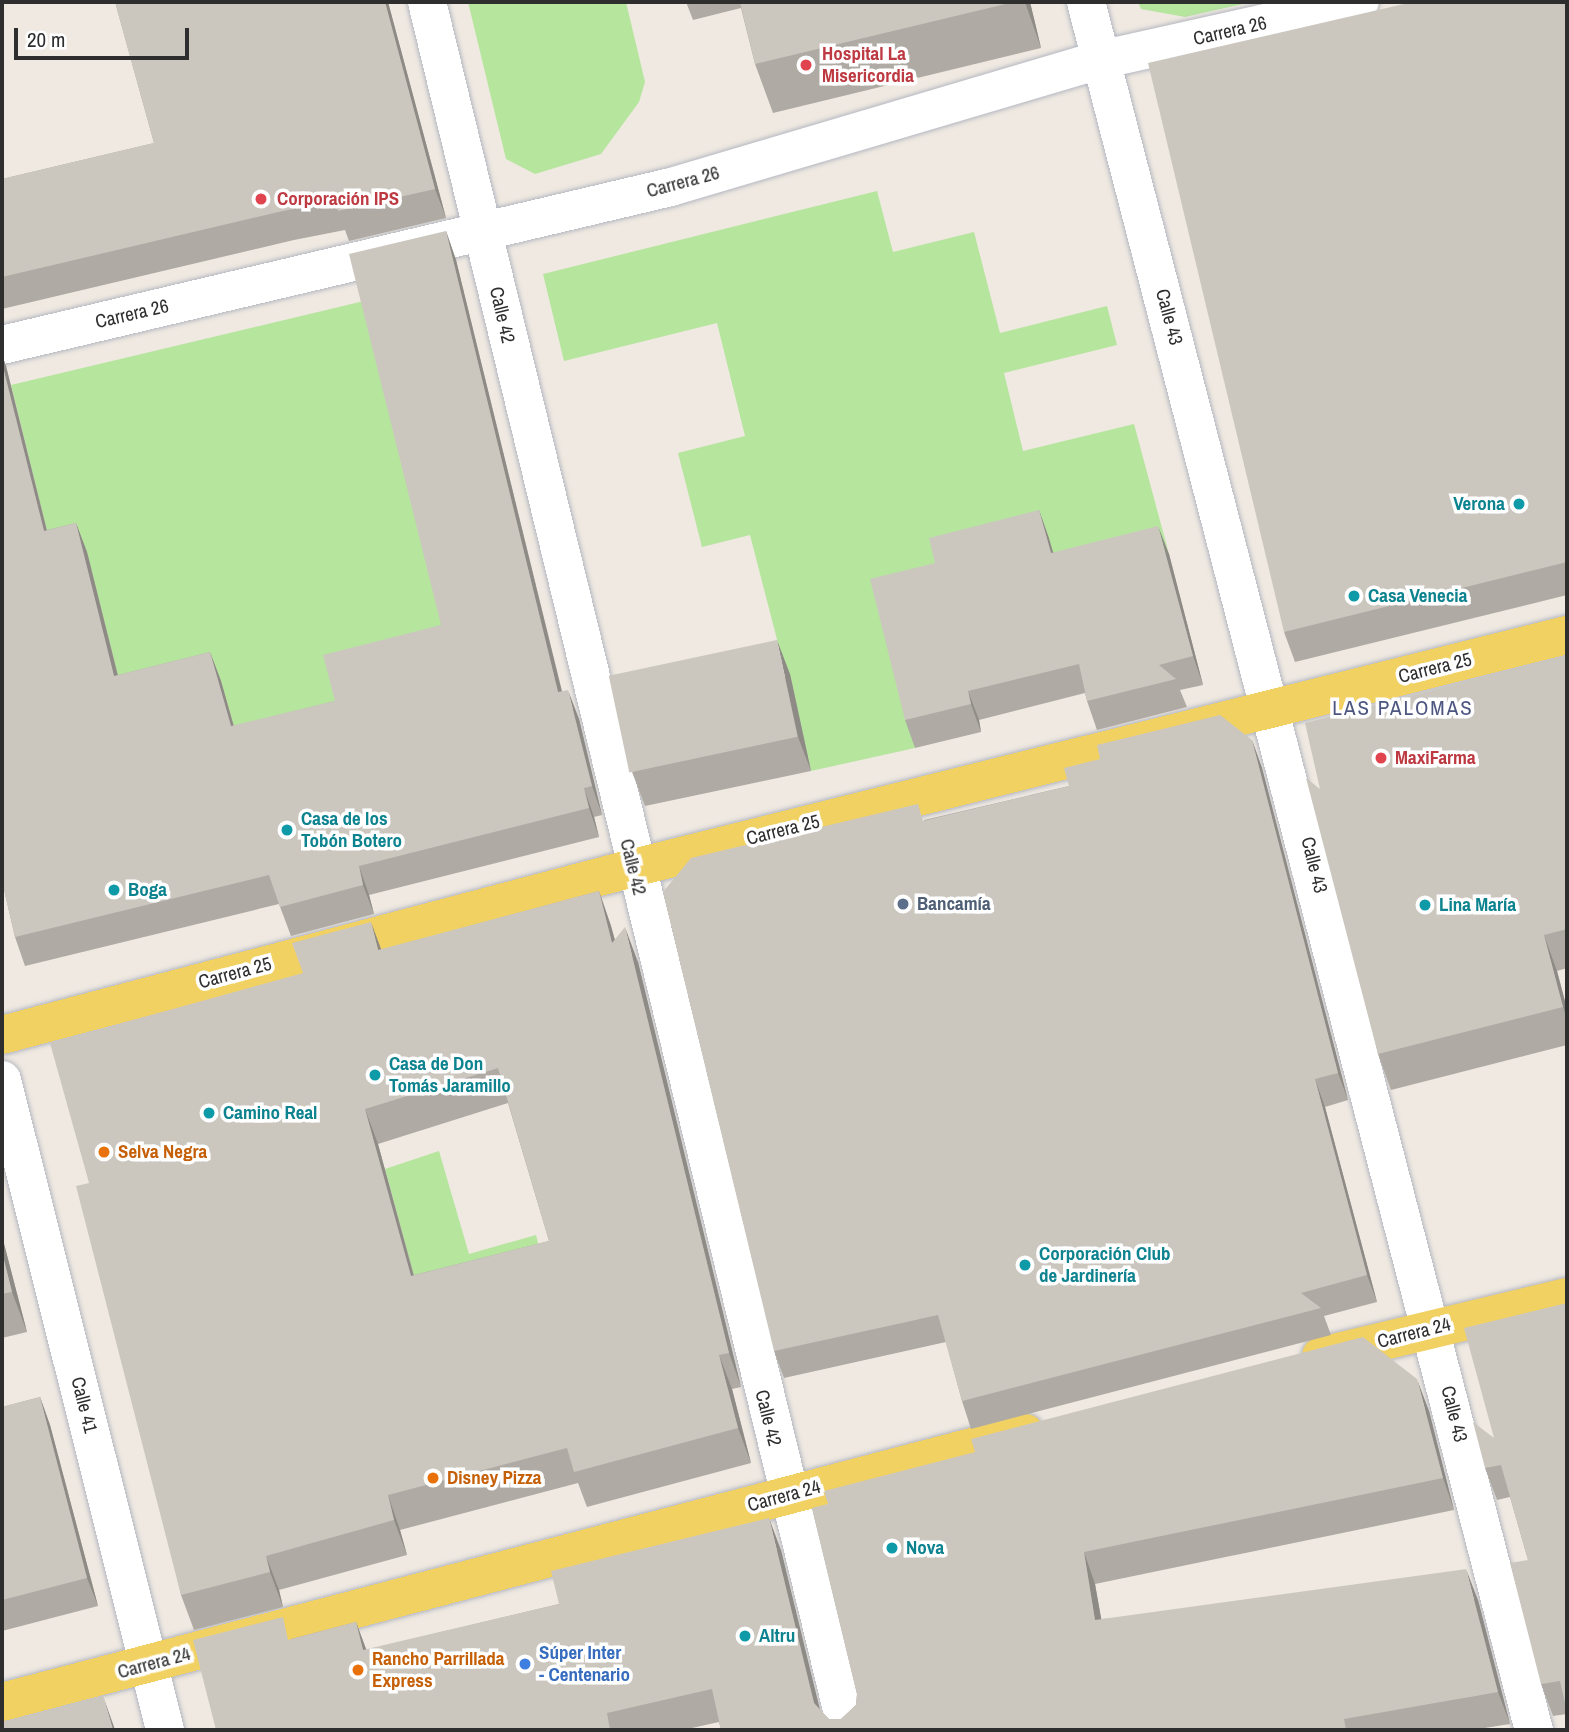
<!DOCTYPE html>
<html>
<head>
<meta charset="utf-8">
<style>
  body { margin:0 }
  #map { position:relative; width:1569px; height:1732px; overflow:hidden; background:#efe9e1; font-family:"Archivo Narrow",sans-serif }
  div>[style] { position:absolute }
  .green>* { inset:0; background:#b6e59e }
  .roads { filter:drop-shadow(0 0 2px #b4b7c1) drop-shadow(0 0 2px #b4b7c1) }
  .minor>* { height:38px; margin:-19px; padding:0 19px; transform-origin:19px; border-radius:19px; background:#fff }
  .major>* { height:38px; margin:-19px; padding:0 19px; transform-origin:19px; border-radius:19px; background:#f2d163 }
  .wall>* { inset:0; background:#afaba4 }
  .shaded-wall>* { inset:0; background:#8e8b86 }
  .building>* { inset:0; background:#cbc7bf; transform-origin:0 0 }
  .dots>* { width:19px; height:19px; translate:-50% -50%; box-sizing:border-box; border:4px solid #fff; border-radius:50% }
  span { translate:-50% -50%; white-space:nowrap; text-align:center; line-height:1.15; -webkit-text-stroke:7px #fff; paint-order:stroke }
  .street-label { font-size:19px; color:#2e2e2e }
  .health-label { font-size:19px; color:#be3a42; font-weight:700 }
  .left { translate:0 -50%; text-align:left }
  .culture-label { font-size:19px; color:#0d838f; font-weight:700 }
  .right { translate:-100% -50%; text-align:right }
  .service-label { font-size:19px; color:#4e5e75; font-weight:700 }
  .food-label { font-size:19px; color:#c56008; font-weight:700 }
  .shop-label { font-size:19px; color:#366cbe; font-weight:700 }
  .neighbourhood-label { font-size:21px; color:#4d5680; letter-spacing:2px }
  .frame { position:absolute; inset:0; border:4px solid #2e2e2e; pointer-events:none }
  .scale { position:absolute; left:14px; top:28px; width:175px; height:32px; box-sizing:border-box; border:4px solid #2e2e2e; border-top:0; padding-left:9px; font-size:21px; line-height:24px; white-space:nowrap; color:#2e2e2e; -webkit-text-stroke:5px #fff; paint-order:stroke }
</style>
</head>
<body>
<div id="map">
  <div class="green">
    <div style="clip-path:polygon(468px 2px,626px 2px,645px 82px,639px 102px,601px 154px,535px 174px,506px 159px)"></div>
    <div style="clip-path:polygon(1138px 2px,1252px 2px,1185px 17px,1141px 9px)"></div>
    <div style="clip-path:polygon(877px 191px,893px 252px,974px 232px,1000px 333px,1107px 306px,1117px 345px,1004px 373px,1023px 451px,1134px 424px,1169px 554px,880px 608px,915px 748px,811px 771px,750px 535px,702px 547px,678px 453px,745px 436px,717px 323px,564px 361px,543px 274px)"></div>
    <div style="clip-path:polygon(364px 301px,448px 644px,345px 731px,294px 744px,125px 705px,54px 560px,11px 385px)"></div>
    <div style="clip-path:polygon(439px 1151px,469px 1254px,536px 1235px,547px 1279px,310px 1310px,405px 1244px,385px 1169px)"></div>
  </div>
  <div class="roads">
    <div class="minor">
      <div style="left:427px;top:2px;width:1778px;rotate:76.34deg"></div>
      <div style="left:1086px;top:2px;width:1785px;rotate:75.47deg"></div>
      <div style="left:2px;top:345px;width:687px;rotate:-13.29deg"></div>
      <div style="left:671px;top:187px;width:447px;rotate:-16.5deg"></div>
      <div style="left:1100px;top:60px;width:266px;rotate:-12.6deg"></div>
      <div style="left:2px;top:1080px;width:670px;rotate:75.92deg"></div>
    </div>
    <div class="major">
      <div style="left:2px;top:1035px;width:653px;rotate:-14.82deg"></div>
      <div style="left:633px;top:868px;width:963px;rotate:-14.01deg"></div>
      <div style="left:1321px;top:1356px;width:253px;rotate:-13.5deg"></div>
      <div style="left:2px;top:1702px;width:1058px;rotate:-14.73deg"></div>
    </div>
  </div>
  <div class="wall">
    <div style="clip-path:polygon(115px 2px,388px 2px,446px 218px,349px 241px,345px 230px,294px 240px,2px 309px,2px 179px,154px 143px)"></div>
    <div style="clip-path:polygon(686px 2px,1030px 2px,1041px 48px,773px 113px,755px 64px,741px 8px,693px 20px)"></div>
    <div style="clip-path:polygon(1567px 2px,1567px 595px,1295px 662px,1284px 632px)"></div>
    <div style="clip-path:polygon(446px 231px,456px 260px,562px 691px,579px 719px,602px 815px,594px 817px,599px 837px,369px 895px,374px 914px,291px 936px,279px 904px,25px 966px,15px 937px,2px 881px,2px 355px,6px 366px,47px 530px,76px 523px,87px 552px,118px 675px,210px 652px,221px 681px,234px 726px,335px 701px,441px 625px)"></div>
    <div style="clip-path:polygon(1039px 510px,1053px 552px,1169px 554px,1203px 685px,1180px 690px,1187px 707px,1097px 730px,1087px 701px,1085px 693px,979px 720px,981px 732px,915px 748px,905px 720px,935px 563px)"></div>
    <div style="clip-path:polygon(1567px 655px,1567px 968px,1557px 971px,1567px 1009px,1567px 1045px,1391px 1090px,1378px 1054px,1320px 789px)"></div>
    <div style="clip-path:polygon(790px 674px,811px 771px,645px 806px,632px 772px)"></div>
    <div style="clip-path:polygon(1252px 740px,1262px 768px,1348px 1100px,1325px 1107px,1377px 1302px,1324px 1316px,1331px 1335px,971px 1429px,962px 1401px,946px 1342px,784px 1378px,774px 1351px,924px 820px,1069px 786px)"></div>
    <div style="clip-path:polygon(evenodd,599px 891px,611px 926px,615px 940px,638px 962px,741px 1387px,732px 1389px,751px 1463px,587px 1507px,578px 1483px,400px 1530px,407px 1555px,279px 1590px,283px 1607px,194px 1630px,181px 1595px,89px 1183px,303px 973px,381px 950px,599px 891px,508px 1103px,549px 1241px,414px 1275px,378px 1144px,508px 1103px)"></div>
    <div style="clip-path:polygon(2px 1236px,27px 1332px,2px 1338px)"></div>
    <div style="clip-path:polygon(1567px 1303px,1567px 1714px,1553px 1716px,1541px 1684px,1528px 1560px,1510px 1497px,1497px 1500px,1485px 1468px,1494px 1438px)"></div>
    <div style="clip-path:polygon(40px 1397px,50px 1425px,98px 1606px,2px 1631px,2px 1407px)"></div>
    <div style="clip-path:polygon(1429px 1411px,1454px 1510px,1095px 1584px,1101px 1619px,1478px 1600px,1510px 1724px,1472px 1730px,721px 1730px,719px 1722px,683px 1730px,216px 1730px,291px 1639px,356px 1622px,366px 1650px,559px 1604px,781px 1550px,819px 1709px,829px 1719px,841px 1719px,856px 1705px,857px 1694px,812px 1508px)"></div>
  </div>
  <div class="shaded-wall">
    <div style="clip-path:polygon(385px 2px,388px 2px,446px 218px,435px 189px)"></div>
    <div style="clip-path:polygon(1025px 2px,1030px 2px,1041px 48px)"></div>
    <div style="clip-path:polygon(446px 231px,456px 260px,569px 721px,558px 692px)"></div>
    <div style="clip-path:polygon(2px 355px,6px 366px,54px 560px,44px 531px,2px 363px)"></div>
    <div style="clip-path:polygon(1039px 510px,1049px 538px,1061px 581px,1051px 553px)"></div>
    <div style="clip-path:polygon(76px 523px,87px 552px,125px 705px,114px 676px)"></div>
    <div style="clip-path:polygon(1158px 526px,1169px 554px,1203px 685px,1193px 656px)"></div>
    <div style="clip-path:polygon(777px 640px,790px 674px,811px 771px,798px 737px)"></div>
    <div style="clip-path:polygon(210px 652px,221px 681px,242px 756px,231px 726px)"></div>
    <div style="clip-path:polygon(568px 690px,579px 719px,602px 815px,592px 786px)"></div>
    <div style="clip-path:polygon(968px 691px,979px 720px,981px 732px,971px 704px)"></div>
    <div style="clip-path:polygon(1252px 740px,1262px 768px,1348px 1100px,1338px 1073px)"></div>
    <div style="clip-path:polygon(584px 788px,594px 817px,599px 837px,589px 808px)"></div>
    <div style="clip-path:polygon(359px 866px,369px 895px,374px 914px,363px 885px)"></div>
    <div style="clip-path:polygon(599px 891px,611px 926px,625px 978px,612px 943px)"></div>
    <div style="clip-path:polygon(371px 922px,384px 957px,378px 950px)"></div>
    <div style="clip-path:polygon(625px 927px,638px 962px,741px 1387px,729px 1353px)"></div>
    <div style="clip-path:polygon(1544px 935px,1557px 971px,1567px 1009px,1567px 1019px,1563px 1007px)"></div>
    <div style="clip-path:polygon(1315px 1079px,1325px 1107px,1377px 1302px,1367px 1275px)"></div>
    <div style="clip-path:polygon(365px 1109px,378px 1144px,423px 1311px,411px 1276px)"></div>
    <div style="clip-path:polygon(2px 1236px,27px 1332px,12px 1292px,2px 1252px)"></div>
    <div style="clip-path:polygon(719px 1355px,732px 1389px,751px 1463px,738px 1428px)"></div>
    <div style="clip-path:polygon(1417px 1379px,1429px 1411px,1454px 1510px,1443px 1478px)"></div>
    <div style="clip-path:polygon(40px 1397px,50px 1425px,98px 1606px,87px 1578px)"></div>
    <div style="clip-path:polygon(388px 1495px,400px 1530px,407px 1555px,394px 1520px)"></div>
    <div style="clip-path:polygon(769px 1518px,781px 1550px,825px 1730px,814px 1703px)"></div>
    <div style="clip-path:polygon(1084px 1552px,1095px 1584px,1107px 1651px,1095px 1620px)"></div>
    <div style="clip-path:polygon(266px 1556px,279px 1590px,283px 1607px,270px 1572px)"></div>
    <div style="clip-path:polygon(1466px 1569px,1478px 1600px,1510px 1724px,1498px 1692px)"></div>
    <div style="clip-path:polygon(356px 1622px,368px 1654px,363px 1650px)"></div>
    <div style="clip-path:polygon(103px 1696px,113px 1724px,115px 1730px,113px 1730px)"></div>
  </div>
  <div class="building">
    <div style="clip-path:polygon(115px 2px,385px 2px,435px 189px,338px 211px,336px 201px,283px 211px,2px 277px,2px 179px,154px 143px)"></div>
    <div style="clip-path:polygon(740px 2px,1014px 2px,755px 64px)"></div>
    <div style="clip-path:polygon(1413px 2px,1567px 2px,1567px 562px,1284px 632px,1148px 63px)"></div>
    <div style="clip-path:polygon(446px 231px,558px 692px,568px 690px,592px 786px,584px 788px,589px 808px,359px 866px,363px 885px,280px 907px,269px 875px,15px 937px,2px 881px,2px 363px,44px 531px,76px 523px,114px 676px,210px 652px,231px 726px,335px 701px,323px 655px,441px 625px,349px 254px)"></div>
    <div style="clip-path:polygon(1039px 510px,1051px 553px,1158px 526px,1193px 656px,1159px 665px,1176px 679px,1087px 701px,1079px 664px,968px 691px,971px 704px,905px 720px,870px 579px,935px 563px,929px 538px)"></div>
    <div style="left:777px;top:640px;width:99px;height:172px;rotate:78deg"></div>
    <div style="clip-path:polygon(1567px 655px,1567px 929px,1544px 935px,1563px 1007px,1378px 1054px,1306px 778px,1320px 789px,1305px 723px)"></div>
    <div style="clip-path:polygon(1220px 715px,1252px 740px,1338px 1073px,1315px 1079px,1367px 1275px,1301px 1293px,1321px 1308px,962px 1401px,938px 1315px,774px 1351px,663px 892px,691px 858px,918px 804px,923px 821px,1069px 786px,1064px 768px,1100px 759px,1097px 745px)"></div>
    <div style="clip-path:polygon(evenodd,599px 891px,612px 943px,625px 927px,729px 1353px,719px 1355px,738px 1428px,574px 1472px,567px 1448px,388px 1495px,394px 1520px,266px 1556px,270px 1572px,181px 1595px,76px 1186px,89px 1183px,50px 1043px,303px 973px,292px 943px,371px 922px,378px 950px,599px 891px,498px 1068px,549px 1241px,411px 1276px,365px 1109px,498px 1068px)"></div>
    <div style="clip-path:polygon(2px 1252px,12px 1292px,2px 1294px)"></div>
    <div style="clip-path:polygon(1567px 1303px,1567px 1712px,1560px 1681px,1541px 1684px,1510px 1563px,1528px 1560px,1501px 1465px,1485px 1468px,1473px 1422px,1494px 1438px,1464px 1328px)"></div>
    <div style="clip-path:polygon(1363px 1337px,1417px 1379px,1443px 1478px,1084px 1552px,1095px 1620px,1466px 1569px,1498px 1692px,1344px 1719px,1346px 1730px,721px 1730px,712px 1689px,607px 1713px,610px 1730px,216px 1730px,193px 1640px,283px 1617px,288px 1640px,356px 1622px,363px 1650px,559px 1604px,551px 1571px,769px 1518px,814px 1703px,829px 1719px,841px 1719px,856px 1705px,857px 1694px,812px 1508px,828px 1504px,824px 1491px,975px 1452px,971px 1439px)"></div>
    <div style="clip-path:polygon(40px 1397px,87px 1578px,2px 1600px,2px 1407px)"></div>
    <div style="clip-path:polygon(103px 1696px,113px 1730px,2px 1730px,2px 1722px)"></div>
  </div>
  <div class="dots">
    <div style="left:806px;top:65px;background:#e0444e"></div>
    <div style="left:261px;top:199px;background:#e0444e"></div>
    <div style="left:1519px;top:504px;background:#0f9aa8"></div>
    <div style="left:1354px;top:596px;background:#0f9aa8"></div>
    <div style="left:1381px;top:758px;background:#e0444e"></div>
    <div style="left:287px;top:830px;background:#0f9aa8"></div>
    <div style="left:114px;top:890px;background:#0f9aa8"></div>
    <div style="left:903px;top:904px;background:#5c6f8a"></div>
    <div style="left:1425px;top:905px;background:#0f9aa8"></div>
    <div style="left:375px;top:1075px;background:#0f9aa8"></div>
    <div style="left:209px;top:1113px;background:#0f9aa8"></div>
    <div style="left:104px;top:1152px;background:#e8710a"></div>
    <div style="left:1025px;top:1265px;background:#0f9aa8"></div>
    <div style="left:433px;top:1478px;background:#e8710a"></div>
    <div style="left:892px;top:1548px;background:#0f9aa8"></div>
    <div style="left:745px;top:1636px;background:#0f9aa8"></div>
    <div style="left:525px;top:1664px;background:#3f7fe0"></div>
    <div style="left:358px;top:1670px;background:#e8710a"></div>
  </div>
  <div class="street-label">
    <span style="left:1230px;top:31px;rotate:-13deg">Carrera 26</span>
    <span style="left:683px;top:182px;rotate:-15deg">Carrera 26</span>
    <span style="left:132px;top:314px;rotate:-13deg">Carrera 26</span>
    <span style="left:502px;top:315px;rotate:77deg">Calle 42</span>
    <span style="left:1169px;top:317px;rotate:75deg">Calle 43</span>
    <span style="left:1435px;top:668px;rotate:-14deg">Carrera 25</span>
    <span style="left:783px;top:830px;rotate:-14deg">Carrera 25</span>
    <span style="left:1314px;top:865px;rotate:76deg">Calle 43</span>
    <span style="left:633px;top:867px;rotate:76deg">Calle 42</span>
    <span style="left:235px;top:973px;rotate:-15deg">Carrera 25</span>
    <span style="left:1414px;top:1333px;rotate:-14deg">Carrera 24</span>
    <span style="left:84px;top:1405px;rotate:76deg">Calle 41</span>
    <span style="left:1454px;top:1414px;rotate:76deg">Calle 43</span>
    <span style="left:768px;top:1418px;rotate:76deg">Calle 42</span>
    <span style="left:784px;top:1496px;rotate:-15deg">Carrera 24</span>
    <span style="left:154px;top:1663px;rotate:-15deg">Carrera 24</span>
  </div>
  <div class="health-label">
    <span class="left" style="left:822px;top:65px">Hospital La<br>Misericordia</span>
    <span class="left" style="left:277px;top:199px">Corporación IPS</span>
    <span class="left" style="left:1395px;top:758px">MaxiFarma</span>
  </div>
  <div class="culture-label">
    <span class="right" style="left:1505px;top:504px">Verona</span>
    <span class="left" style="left:1368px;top:596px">Casa Venecia</span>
    <span class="left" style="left:301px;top:830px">Casa de los<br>Tobón Botero</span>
    <span class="left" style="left:128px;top:890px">Boga</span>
    <span class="left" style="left:1439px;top:905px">Lina María</span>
    <span class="left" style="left:389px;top:1075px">Casa de Don<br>Tomás Jaramillo</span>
    <span class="left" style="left:223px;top:1113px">Camino Real</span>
    <span class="left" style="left:1039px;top:1265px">Corporación Club<br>de Jardinería</span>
    <span class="left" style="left:906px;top:1548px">Nova</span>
    <span class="left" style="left:759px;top:1636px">Altru</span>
  </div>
  <div class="service-label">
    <span class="left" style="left:917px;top:904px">Bancamía</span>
  </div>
  <div class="food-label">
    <span class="left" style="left:118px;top:1152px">Selva Negra</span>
    <span class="left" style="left:447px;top:1478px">Disney Pizza</span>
    <span class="left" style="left:372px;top:1670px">Rancho Parrillada<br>Express</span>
  </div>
  <div class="shop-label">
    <span class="left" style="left:539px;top:1664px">Súper Inter<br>- Centenario</span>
  </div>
  <div class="neighbourhood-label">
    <span style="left:1403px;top:708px">LAS PALOMAS</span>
  </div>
  <div class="frame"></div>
  <div class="scale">20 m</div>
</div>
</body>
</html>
